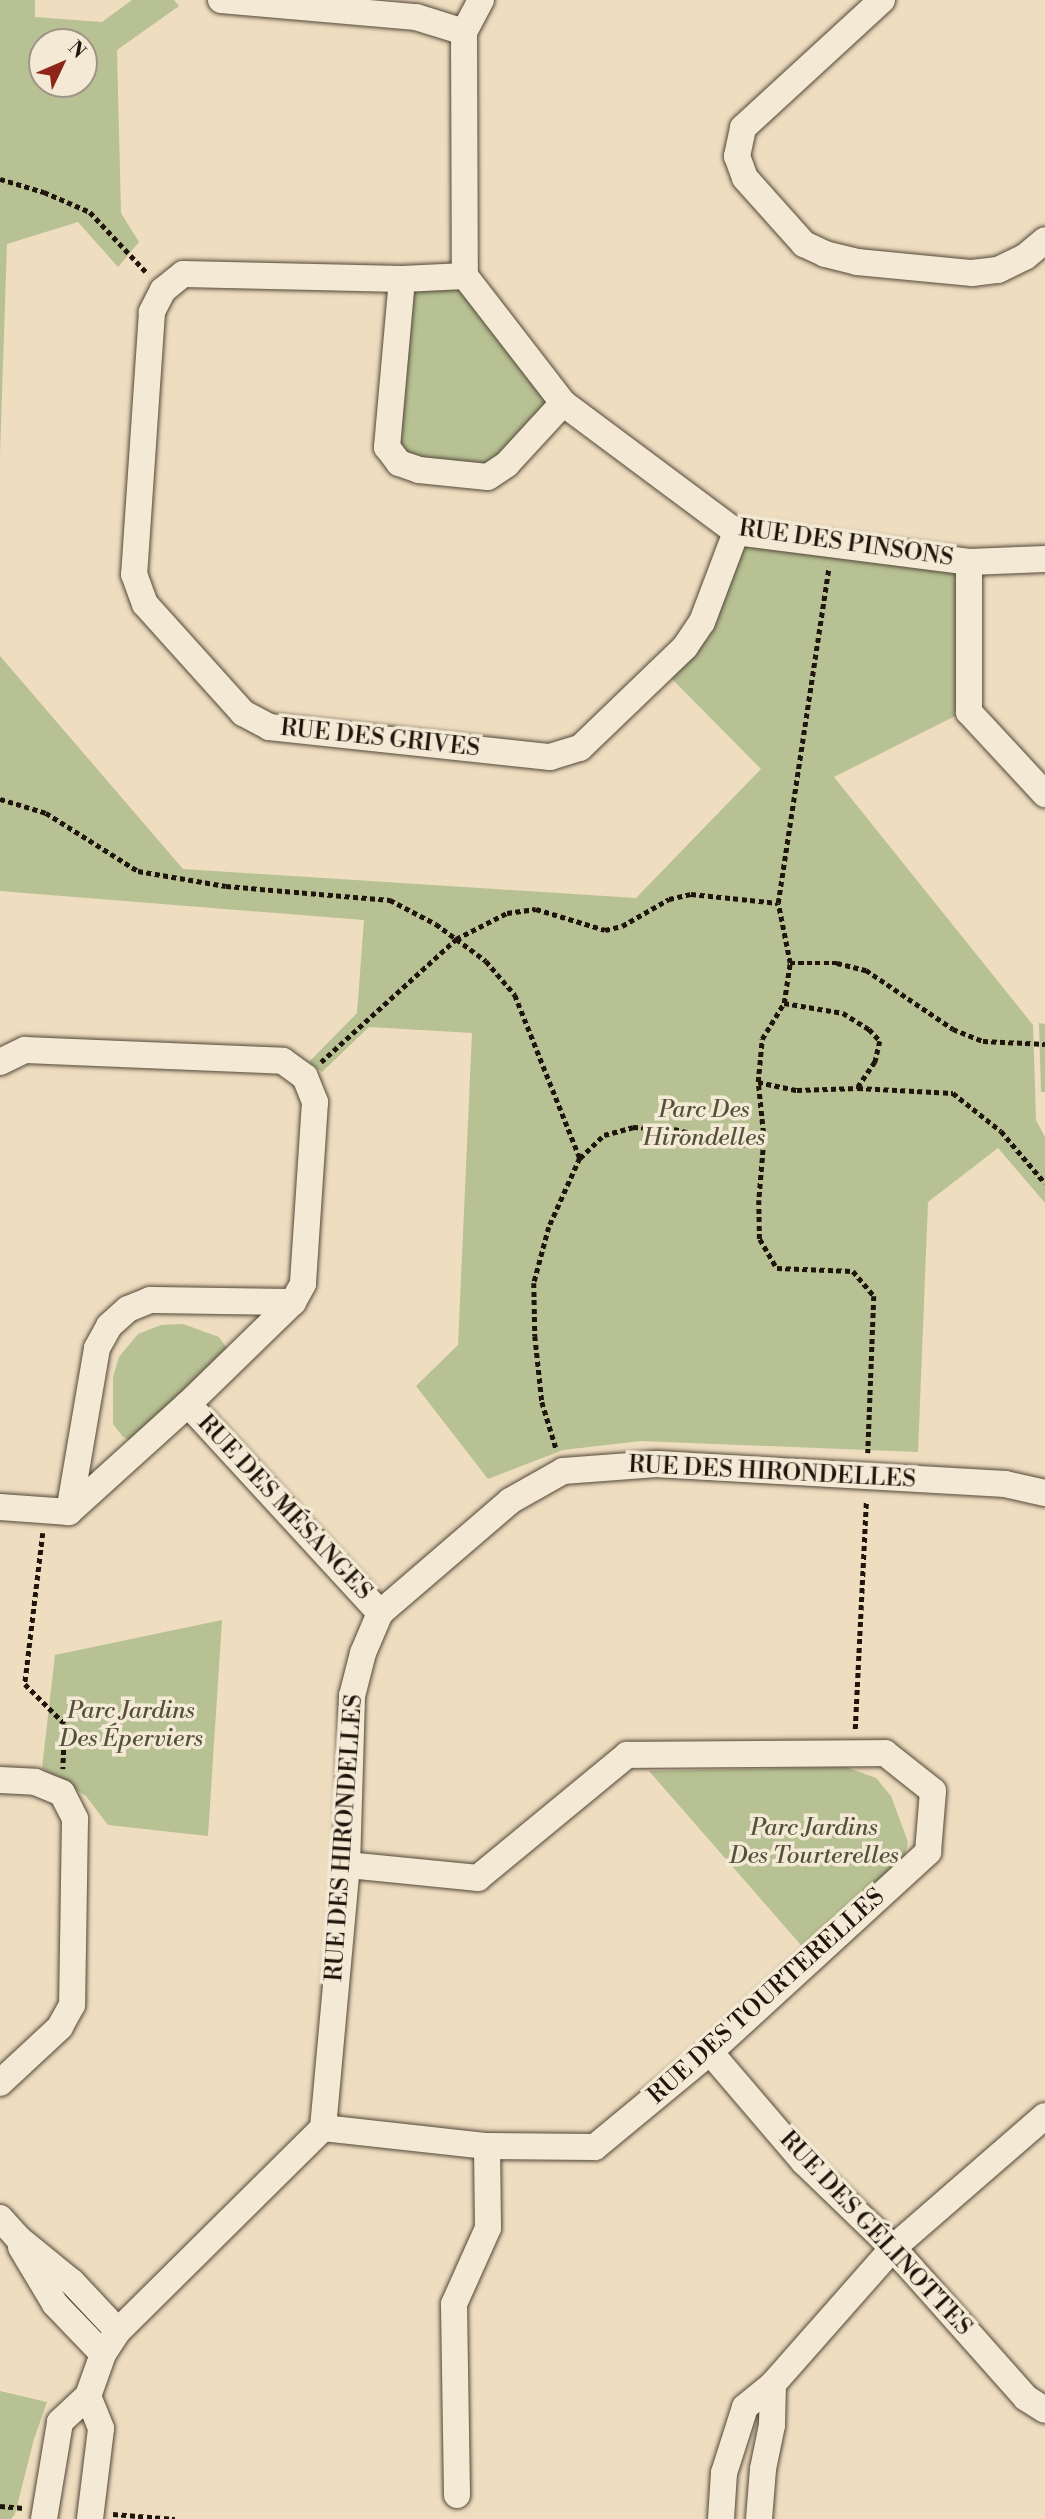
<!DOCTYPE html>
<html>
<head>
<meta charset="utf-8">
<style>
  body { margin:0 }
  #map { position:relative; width:1045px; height:2519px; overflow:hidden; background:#eeddbf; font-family:"Libre Bodoni",serif }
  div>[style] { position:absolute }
  .green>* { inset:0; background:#b7c193 }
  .path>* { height:4.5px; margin-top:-2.25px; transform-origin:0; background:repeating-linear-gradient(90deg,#1f150c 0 5px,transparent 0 8.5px) }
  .roads { filter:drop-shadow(0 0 2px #534739) drop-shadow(0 0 2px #534739) }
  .minor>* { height:26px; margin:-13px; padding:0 13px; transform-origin:13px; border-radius:13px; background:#f4e9d5 }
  span { translate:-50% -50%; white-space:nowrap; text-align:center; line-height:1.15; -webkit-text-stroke:7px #f4e9d5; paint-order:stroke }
  .street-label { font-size:24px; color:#1f150c }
  .park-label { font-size:24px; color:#54513b; font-style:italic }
  .north { position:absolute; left:28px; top:28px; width:70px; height:70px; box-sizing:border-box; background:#f4e9d5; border:2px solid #9f9485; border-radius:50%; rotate:46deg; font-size:19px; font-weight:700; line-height:28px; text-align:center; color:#1f150c }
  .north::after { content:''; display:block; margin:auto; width:24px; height:32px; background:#8f2418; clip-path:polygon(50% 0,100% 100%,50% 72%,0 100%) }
</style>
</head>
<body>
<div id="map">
  <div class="green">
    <div style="clip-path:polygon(evenodd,0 0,35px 0,35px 17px,102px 22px,132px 0,174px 0,179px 6px,117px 50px,121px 213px,139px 242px,118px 267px,78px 222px,7px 244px,0 455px,0 0,42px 42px,84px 42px,84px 84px,42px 84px,42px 42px)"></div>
    <div style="clip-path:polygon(462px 281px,555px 402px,486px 471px,421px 464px,393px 445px,407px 285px)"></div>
    <div style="clip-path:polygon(741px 539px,963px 567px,965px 711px,834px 777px,1033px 1025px,1036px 1120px,1045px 1137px,1045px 1203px,998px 1148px,928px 1202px,918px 1452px,641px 1441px,563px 1450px,488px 1479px,416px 1386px,458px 1345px,472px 1033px,369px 1027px,322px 1072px,309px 1062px,357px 1013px,364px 920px,0 891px,0 656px,183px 869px,636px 898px,761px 769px,668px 675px,708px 639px)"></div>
    <div style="clip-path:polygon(1039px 1023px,1045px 1024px,1045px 1092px,1041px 1092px)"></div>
    <div style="clip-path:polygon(183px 1324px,219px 1337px,228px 1350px,138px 1443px,123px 1437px,113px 1424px,113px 1377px,119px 1357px,138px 1334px,161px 1325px)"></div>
    <div style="clip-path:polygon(222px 1620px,208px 1836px,108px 1825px,86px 1796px,42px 1768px,55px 1655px)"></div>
    <div style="clip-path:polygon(846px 1767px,876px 1778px,891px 1796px,908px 1842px,903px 1862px,807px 1952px,649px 1771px)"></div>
    <div style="clip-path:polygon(0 2391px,47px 2402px,34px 2439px,15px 2514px,11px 2519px,0 2519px)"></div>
  </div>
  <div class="path">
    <div style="left:0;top:179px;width:46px;rotate:16.5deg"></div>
    <div style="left:44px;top:192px;width:50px;rotate:23.5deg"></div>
    <div style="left:90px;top:212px;width:85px;rotate:46.9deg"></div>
    <div style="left:0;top:799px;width:48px;rotate:16.9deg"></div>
    <div style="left:46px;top:813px;width:109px;rotate:32.2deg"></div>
    <div style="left:138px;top:871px;width:89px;rotate:9.7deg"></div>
    <div style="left:226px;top:886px;width:165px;rotate:4.9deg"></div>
    <div style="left:390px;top:900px;width:52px;rotate:27.6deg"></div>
    <div style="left:436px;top:924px;width:62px;rotate:36.5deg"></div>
    <div style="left:486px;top:961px;width:45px;rotate:49.5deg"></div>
    <div style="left:515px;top:995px;width:175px;rotate:68.3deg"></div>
    <div style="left:580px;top:1158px;width:76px;rotate:114.2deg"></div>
    <div style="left:549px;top:1227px;width:58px;rotate:105deg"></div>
    <div style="left:534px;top:1283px;width:53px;rotate:88.9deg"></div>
    <div style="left:535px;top:1336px;width:66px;rotate:83.9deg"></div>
    <div style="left:542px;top:1402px;width:48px;rotate:73.1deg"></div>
    <div style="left:790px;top:963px;width:47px"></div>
    <div style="left:837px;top:963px;width:30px;rotate:14deg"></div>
    <div style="left:866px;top:970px;width:105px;rotate:34.1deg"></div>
    <div style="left:953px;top:1029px;width:32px;rotate:22deg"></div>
    <div style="left:983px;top:1041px;width:62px;rotate:2.8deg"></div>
    <div style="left:784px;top:1003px;width:60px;rotate:9.6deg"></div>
    <div style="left:843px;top:1013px;width:31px;rotate:32deg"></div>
    <div style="left:869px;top:1029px;width:16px;rotate:47deg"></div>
    <div style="left:880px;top:1041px;width:22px;rotate:103deg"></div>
    <div style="left:875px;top:1062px;width:30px;rotate:124deg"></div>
    <div style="left:321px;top:1062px;width:183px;rotate:-42.3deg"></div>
    <div style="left:456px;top:939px;width:57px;rotate:-27deg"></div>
    <div style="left:507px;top:913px;width:29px;rotate:-8deg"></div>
    <div style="left:536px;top:909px;width:72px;rotate:16.9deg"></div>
    <div style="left:605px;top:930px;width:17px;rotate:-13deg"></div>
    <div style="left:622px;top:926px;width:54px;rotate:-29.9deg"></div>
    <div style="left:669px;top:899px;width:23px;rotate:-13deg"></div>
    <div style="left:691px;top:894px;width:87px;rotate:5.9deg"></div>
    <div style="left:758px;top:1082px;width:40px;rotate:12deg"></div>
    <div style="left:797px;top:1090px;width:61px;rotate:-1.9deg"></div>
    <div style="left:858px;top:1088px;width:95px;rotate:3deg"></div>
    <div style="left:953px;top:1093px;width:61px;rotate:38.4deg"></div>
    <div style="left:1001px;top:1131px;width:68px;rotate:49.8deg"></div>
    <div style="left:764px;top:1141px;width:59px;rotate:94.8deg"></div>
    <div style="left:759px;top:1200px;width:39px;rotate:89deg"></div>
    <div style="left:760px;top:1239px;width:34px;rotate:60deg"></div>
    <div style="left:777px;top:1268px;width:76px;rotate:2.3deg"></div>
    <div style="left:853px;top:1271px;width:33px;rotate:50deg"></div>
    <div style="left:874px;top:1296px;width:157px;rotate:92.2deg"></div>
    <div style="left:580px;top:1158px;width:33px;rotate:-44deg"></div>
    <div style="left:604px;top:1135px;width:30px;rotate:-15deg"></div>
    <div style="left:633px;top:1127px;width:41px;rotate:2.8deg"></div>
    <div style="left:674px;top:1129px;width:68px;rotate:13.6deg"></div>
    <div style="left:740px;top:1145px;width:24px;rotate:-9deg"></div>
    <div style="left:764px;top:1141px;width:59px;rotate:-95.8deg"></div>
    <div style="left:758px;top:1082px;width:43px;rotate:-84.7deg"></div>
    <div style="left:762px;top:1039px;width:42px;rotate:-58.6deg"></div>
    <div style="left:784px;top:1003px;width:40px;rotate:-81.5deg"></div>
    <div style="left:790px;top:963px;width:61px;rotate:-101.3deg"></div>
    <div style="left:778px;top:903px;width:340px;rotate:-81.4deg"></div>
    <div style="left:43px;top:1533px;width:152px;rotate:96.8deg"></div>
    <div style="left:25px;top:1684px;width:57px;rotate:45deg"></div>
    <div style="left:65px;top:1724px;width:45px;rotate:92.5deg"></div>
    <div style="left:855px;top:1729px;width:229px;rotate:-87.2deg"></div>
    <div style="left:0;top:2506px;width:24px;rotate:5deg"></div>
    <div style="left:113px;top:2514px;width:62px;rotate:4.6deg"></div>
  </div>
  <div class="roads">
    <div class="minor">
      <div style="left:221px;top:0;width:196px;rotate:5deg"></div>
      <div style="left:416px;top:17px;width:50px;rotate:17.4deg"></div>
      <div style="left:481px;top:0;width:36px;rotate:118deg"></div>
      <div style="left:464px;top:32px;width:244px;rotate:89.8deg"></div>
      <div style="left:465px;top:276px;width:160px;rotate:52.3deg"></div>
      <div style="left:563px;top:403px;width:216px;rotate:36.7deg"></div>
      <div style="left:736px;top:532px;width:235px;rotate:7.3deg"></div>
      <div style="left:969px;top:562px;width:76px;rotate:-2.3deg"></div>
      <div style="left:882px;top:0;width:189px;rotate:137.4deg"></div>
      <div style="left:743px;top:128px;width:29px;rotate:102deg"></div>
      <div style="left:737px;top:156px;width:23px;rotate:70deg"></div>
      <div style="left:745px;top:178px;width:89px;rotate:48.2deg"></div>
      <div style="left:804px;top:244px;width:23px;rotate:25deg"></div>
      <div style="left:825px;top:254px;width:33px;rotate:14deg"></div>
      <div style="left:857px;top:262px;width:116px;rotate:5.5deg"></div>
      <div style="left:972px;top:273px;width:26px;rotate:-7deg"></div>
      <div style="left:998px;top:270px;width:30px;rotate:-26deg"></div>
      <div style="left:1025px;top:257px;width:26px;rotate:-40deg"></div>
      <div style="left:465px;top:276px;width:63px;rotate:177.3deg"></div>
      <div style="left:402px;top:279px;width:219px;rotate:-178.7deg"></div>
      <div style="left:183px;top:274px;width:26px;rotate:141deg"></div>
      <div style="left:163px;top:290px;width:25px;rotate:117deg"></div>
      <div style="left:152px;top:312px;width:263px;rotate:93.9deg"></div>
      <div style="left:134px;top:574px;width:32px;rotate:70deg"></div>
      <div style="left:145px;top:604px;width:147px;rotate:48deg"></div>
      <div style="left:243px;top:713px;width:30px;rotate:28deg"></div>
      <div style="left:269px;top:727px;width:283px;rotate:6.1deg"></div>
      <div style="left:550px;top:757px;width:31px;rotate:-17deg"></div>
      <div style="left:580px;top:748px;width:146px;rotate:-43.9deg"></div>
      <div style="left:685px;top:647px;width:30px;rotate:-56deg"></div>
      <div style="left:702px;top:622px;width:96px;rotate:-69.3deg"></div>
      <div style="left:402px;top:279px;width:169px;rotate:95.1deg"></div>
      <div style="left:387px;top:447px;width:20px;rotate:53deg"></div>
      <div style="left:399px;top:463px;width:21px;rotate:19deg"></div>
      <div style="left:419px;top:470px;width:69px;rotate:5.8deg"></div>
      <div style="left:488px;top:477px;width:23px;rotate:-34deg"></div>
      <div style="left:507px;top:464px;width:83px;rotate:-47.4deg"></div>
      <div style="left:969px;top:562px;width:150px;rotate:90deg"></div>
      <div style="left:969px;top:712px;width:112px;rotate:47.2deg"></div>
      <div style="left:0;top:1062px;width:28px;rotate:-26deg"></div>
      <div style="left:25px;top:1050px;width:258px;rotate:2.4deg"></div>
      <div style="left:283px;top:1061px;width:27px;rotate:36deg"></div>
      <div style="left:305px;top:1077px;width:27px;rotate:68deg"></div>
      <div style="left:315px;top:1102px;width:182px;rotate:93.8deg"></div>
      <div style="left:303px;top:1284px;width:21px;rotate:119deg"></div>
      <div style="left:293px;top:1302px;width:146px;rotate:135.8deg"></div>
      <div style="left:188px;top:1404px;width:161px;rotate:137.8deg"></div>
      <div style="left:69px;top:1512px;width:69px;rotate:-175.9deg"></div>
      <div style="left:188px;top:1404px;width:284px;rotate:47.4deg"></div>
      <div style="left:69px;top:1512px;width:166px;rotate:-80.3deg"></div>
      <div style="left:97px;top:1348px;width:25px;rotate:-61deg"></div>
      <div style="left:109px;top:1326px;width:25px;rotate:-42deg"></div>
      <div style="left:128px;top:1309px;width:24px;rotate:-22deg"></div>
      <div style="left:150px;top:1300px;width:143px;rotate:0.8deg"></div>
      <div style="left:0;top:1780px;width:35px;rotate:3deg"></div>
      <div style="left:35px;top:1782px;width:29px;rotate:22deg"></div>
      <div style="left:62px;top:1793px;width:29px;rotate:63deg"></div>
      <div style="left:75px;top:1819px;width:186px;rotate:90.9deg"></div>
      <div style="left:72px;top:2005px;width:25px;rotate:119deg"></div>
      <div style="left:60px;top:2027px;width:82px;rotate:137deg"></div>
      <div style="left:710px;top:2052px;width:145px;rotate:49.5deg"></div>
      <div style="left:804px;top:2162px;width:124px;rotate:44deg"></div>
      <div style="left:893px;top:2248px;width:200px;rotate:48.4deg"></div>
      <div style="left:1026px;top:2398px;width:22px;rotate:32deg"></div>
      <div style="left:323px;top:2128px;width:165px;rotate:6.3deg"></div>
      <div style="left:487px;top:2146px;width:108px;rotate:0.5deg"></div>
      <div style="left:595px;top:2147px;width:149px;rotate:-39.6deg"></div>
      <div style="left:710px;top:2052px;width:296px;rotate:-42.5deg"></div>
      <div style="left:928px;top:1852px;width:61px;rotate:-85.3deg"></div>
      <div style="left:933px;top:1791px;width:61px;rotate:-141.6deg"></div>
      <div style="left:885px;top:1753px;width:258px;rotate:179.6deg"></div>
      <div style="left:627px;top:1755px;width:193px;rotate:140.5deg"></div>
      <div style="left:478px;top:1878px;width:132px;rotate:-174.3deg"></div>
      <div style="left:0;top:2218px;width:27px;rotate:48deg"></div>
      <div style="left:18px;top:2238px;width:70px;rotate:39.2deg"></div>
      <div style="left:72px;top:2282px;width:67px;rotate:46.8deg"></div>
      <div style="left:21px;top:2247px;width:66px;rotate:59.2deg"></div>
      <div style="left:55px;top:2304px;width:69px;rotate:46.2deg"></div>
      <div style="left:88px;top:2396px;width:35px;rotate:68deg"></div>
      <div style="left:101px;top:2429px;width:91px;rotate:97deg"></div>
      <div style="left:457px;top:2495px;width:191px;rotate:-90.9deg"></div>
      <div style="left:454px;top:2304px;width:83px;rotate:-65.9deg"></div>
      <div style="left:488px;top:2228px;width:82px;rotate:-90.7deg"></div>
      <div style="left:44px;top:2519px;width:98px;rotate:-80.6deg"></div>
      <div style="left:60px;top:2422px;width:38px;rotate:-43deg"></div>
      <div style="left:88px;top:2396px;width:45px;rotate:-70.3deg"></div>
      <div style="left:103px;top:2354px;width:27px;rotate:-57deg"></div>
      <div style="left:118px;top:2331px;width:289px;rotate:-44.7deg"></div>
      <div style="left:323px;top:2128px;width:264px;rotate:-84.8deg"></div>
      <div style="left:347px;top:1865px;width:169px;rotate:-88.3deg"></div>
      <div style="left:352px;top:1696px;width:44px;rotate:-75.7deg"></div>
      <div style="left:363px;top:1653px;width:43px;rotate:-67deg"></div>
      <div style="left:380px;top:1613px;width:172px;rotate:-40.7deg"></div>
      <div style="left:510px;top:1501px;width:61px;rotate:-29.5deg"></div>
      <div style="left:563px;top:1471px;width:94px;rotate:-4.3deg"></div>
      <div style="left:657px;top:1464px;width:349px;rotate:3.3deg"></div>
      <div style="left:1005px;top:1484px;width:41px;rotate:12.7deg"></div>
      <div style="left:721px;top:2519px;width:46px;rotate:-86.3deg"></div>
      <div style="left:724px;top:2473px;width:69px;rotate:-72.3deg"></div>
      <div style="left:745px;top:2407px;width:36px;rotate:-39deg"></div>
      <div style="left:773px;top:2384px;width:181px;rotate:-48.6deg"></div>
      <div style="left:893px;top:2248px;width:201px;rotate:-41deg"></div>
      <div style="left:759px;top:2519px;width:50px;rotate:-85.4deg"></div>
      <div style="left:763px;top:2469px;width:45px;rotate:-78.4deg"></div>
      <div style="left:772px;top:2425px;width:41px;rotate:-88.6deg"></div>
    </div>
  </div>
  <div class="street-label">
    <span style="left:846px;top:544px;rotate:8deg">RUE DES PINSONS</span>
    <span style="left:380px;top:739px;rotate:6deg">RUE DES GRIVES</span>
    <span style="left:772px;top:1473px;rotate:3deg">RUE DES HIRONDELLES</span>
    <span style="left:284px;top:1508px;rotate:47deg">RUE DES MÉSANGES</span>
    <span style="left:345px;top:1838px;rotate:-86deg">RUE DES HIRONDELLES</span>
    <span style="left:767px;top:1997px;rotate:-42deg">RUE DES TOURTERELLES</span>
    <span style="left:875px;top:2234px;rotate:47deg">RUE DES GÉLINOTTES</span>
  </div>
  <div class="park-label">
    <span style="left:704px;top:1125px">Parc Des<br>Hirondelles</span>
    <span style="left:131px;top:1726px">Parc Jardins<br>Des Éperviers</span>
    <span style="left:814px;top:1843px">Parc Jardins<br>Des Tourterelles</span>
  </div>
  <div class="north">N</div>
</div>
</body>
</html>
